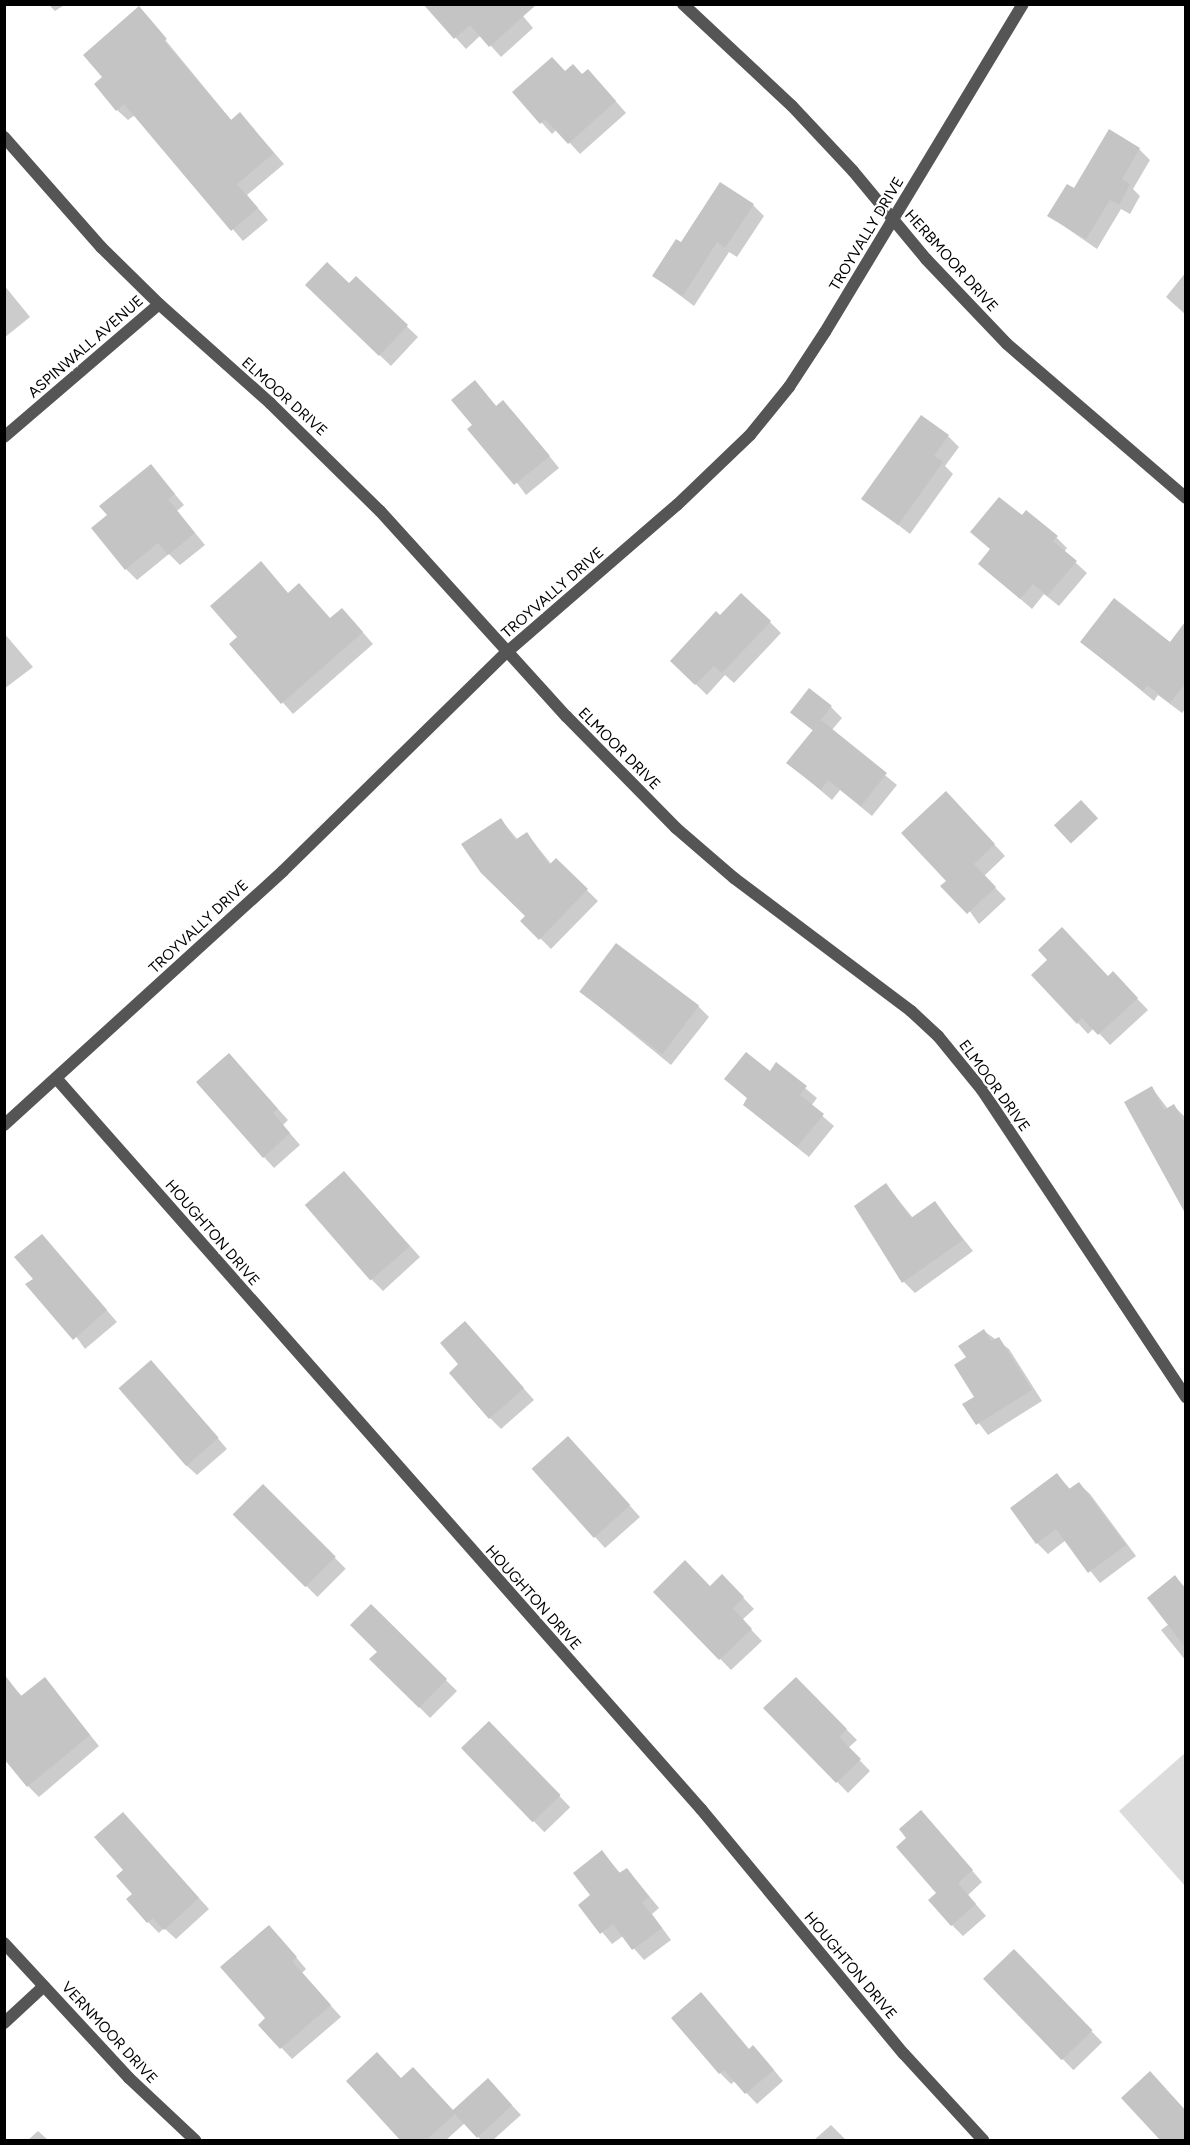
<!DOCTYPE html>
<html>
<head>
<meta charset="utf-8">
<style>
  body { margin:0 }
  #map { position:relative; width:1190px; height:2145px; overflow:hidden; background:#fff; font-family:Figtree,sans-serif }
  div>[style] { position:absolute }
  .green>* { inset:0; background:#dcdcdc }
  .shadow>* { inset:0; background:#0003; transform-origin:0 0 }
  .building>* { inset:0; background:#c4c4c4; transform-origin:0 0 }
  .street>* { height:12px; margin:-6px; padding:0 6px; transform-origin:6px; border-radius:6px; background:#555 }
  span { translate:-50% -50%; white-space:nowrap; text-align:center; line-height:1.15; -webkit-text-stroke:4.5px #fff; paint-order:stroke }
  .street-label { font-size:15px; color:#000 }
  .frame { position:absolute; inset:0; border:6px solid #000; pointer-events:none }
</style>
</head>
<body>
<div id="map">
  <div class="green">
    <div style="clip-path:polygon(1185px 1753px,1185px 1886px,1119px 1811px)"></div>
  </div>
  <div class="shadow">
    <div style="clip-path:polygon(48px 4px,66px 4px,55px 11px)"></div>
    <div style="clip-path:polygon(425px 4px,513px 4px,533px 28px,501px 57px,481px 35px,466px 49px)"></div>
    <div style="clip-path:polygon(139px 8px,232px 121px,250px 125px,284px 164px,247px 195px,268px 220px,243px 241px,135px 115px,128px 120px,117px 110px,104px 77px)"></div>
    <div style="clip-path:polygon(566px 73px,599px 82px,626px 113px,580px 154px,557px 129px,552px 134px,514px 92px)"></div>
    <div style="clip-path:polygon(1139px 149px,1150px 160px,1133px 189px,1140px 196px,1130px 214px,1121px 209px,1097px 249px,1049px 216px,1075px 190px)"></div>
    <div style="clip-path:polygon(753px 205px,764px 216px,737px 257px,729px 252px,694px 306px,654px 276px,681px 244px)"></div>
    <div style="clip-path:polygon(1186px 272px,1186px 315px,1166px 297px)"></div>
    <div style="clip-path:polygon(356px 278px,418px 337px,391px 366px,307px 285px,349px 285px)"></div>
    <div style="clip-path:polygon(4px 285px,30px 317px,4px 338px)"></div>
    <div style="clip-path:polygon(475px 382px,497px 407px,503px 402px,514px 413px,559px 468px,526px 495px,474px 425px)"></div>
    <div style="clip-path:polygon(948px 436px,959px 447px,945px 466px,953px 474px,910px 534px,863px 498px)"></div>
    <div style="clip-path:polygon(151px 466px,184px 505px,177px 511px,205px 545px,180px 565px,169px 554px,137px 580px,126px 569px,109px 515px)"></div>
    <div style="clip-path:polygon(1022px 518px,1056px 537px,1067px 548px,1064px 552px,1087px 573px,1059px 606px,1044px 594px,1032px 609px,980px 564px)"></div>
    <div style="clip-path:polygon(289px 594px,331px 619px,352px 620px,373px 644px,293px 714px,231px 644px)"></div>
    <div style="clip-path:polygon(720px 617px,770px 622px,781px 633px,734px 683px,725px 675px,707px 695px,683px 672px)"></div>
    <div style="clip-path:polygon(1179px 632px,1186px 637px,1186px 708px,1182px 713px,1158px 695px,1154px 701px,1082px 642px,1170px 644px)"></div>
    <div style="clip-path:polygon(4px 633px,33px 667px,4px 689px)"></div>
    <div style="clip-path:polygon(831px 707px,842px 718px,831px 731px,897px 785px,872px 816px,840px 790px,832px 800px,788px 763px,814px 731px,792px 712px)"></div>
    <div style="clip-path:polygon(957px 804px,1005px 856px,984px 876px,1006px 899px,979px 924px,948px 881px)"></div>
    <div style="clip-path:polygon(501px 820px,518px 840px,527px 834px,552px 865px,556px 860px,598px 901px,551px 949px,523px 921px,527px 917px)"></div>
    <div style="clip-path:polygon(1108px 977px,1123px 984px,1148px 1010px,1110px 1045px,1094px 1028px,1088px 1034px,1078px 1023px)"></div>
    <div style="clip-path:polygon(580px 991px,698px 1006px,709px 1017px,671px 1065px)"></div>
    <div style="clip-path:polygon(776px 1064px,817px 1098px,811px 1106px,834px 1126px,809px 1157px,756px 1115px,745px 1104px,748px 1099px,726px 1079px,770px 1073px)"></div>
    <div style="clip-path:polygon(239px 1066px,288px 1120px,283px 1125px,300px 1145px,274px 1168px,264px 1157px)"></div>
    <div style="clip-path:polygon(1152px 1088px,1168px 1109px,1174px 1106px,1186px 1118px,1186px 1202px,1176px 1193px)"></div>
    <div style="clip-path:polygon(355px 1184px,420px 1257px,383px 1291px,372px 1280px)"></div>
    <div style="clip-path:polygon(886px 1185px,913px 1218px,935px 1203px,973px 1251px,915px 1293px,904px 1282px)"></div>
    <div style="clip-path:polygon(52px 1247px,117px 1322px,85px 1349px,35px 1279px)"></div>
    <div style="clip-path:polygon(984px 1331px,1009px 1349px,1042px 1401px,988px 1435px,964px 1404px,977px 1397px)"></div>
    <div style="clip-path:polygon(475px 1334px,534px 1400px,501px 1429px,490px 1418px,460px 1365px)"></div>
    <div style="clip-path:polygon(162px 1373px,227px 1449px,197px 1475px,186px 1465px)"></div>
    <div style="clip-path:polygon(579px 1449px,640px 1517px,605px 1548px,533px 1468px)"></div>
    <div style="clip-path:polygon(1057px 1475px,1071px 1490px,1079px 1484px,1090px 1494px,1136px 1556px,1100px 1583px,1066px 1540px,1048px 1554px,1037px 1543px)"></div>
    <div style="left:263px;top:1486px;width:117px;height:40px;rotate:45deg"></div>
    <div style="clip-path:polygon(1175px 1577px,1186px 1588px,1186px 1661px,1161px 1630px,1169px 1624px)"></div>
    <div style="clip-path:polygon(733px 1587px,754px 1609px,742px 1620px,762px 1641px,731px 1670px,655px 1592px)"></div>
    <div style="clip-path:polygon(371px 1606px,457px 1691px,430px 1718px,372px 1659px,379px 1652px)"></div>
    <div style="clip-path:polygon(45px 1679px,99px 1746px,39px 1797px,28px 1786px,11px 1685px,23px 1697px)"></div>
    <div style="clip-path:polygon(796px 1679px,857px 1740px,848px 1748px,870px 1771px,848px 1793px,765px 1708px)"></div>
    <div style="left:489px;top:1723px;width:117px;height:36px;rotate:46deg"></div>
    <div style="clip-path:polygon(931px 1823px,982px 1882px,968px 1895px,986px 1916px,963px 1936px,952px 1925px,938px 1893px)"></div>
    <div style="clip-path:polygon(133px 1825px,209px 1909px,176px 1939px,164px 1928px,159px 1933px,148px 1922px,134px 1894px,125px 1870px)"></div>
    <div style="clip-path:polygon(602px 1852px,621px 1874px,626px 1870px,637px 1881px,659px 1908px,652px 1914px,671px 1940px,644px 1960px,623px 1936px,612px 1944px,580px 1905px,593px 1895px)"></div>
    <div style="clip-path:polygon(280px 1938px,306px 1969px,302px 1973px,341px 2017px,292px 2059px,260px 2025px,267px 2019px)"></div>
    <div style="left:1014px;top:1951px;width:127px;height:40px;rotate:46deg"></div>
    <div style="clip-path:polygon(673px 2018px,764px 2058px,783px 2081px,757px 2104px,735px 2081px,731px 2084px,720px 2073px)"></div>
    <div style="clip-path:polygon(401px 2080px,453px 2112px,497px 2089px,521px 2115px,493px 2140px,481px 2140px,465px 2123px,446px 2140px,402px 2140px,348px 2081px)"></div>
    <div style="clip-path:polygon(1161px 2084px,1186px 2111px,1186px 2140px,1162px 2140px,1123px 2098px)"></div>
    <div style="clip-path:polygon(831px 2125px,846px 2140px,814px 2140px)"></div>
    <div style="clip-path:polygon(38px 2131px,48px 2140px,28px 2140px)"></div>
  </div>
  <div class="building">
    <div style="clip-path:polygon(423px 4px,537px 4px,489px 47px,470px 25px,454px 39px)"></div>
    <div style="clip-path:polygon(139px 6px,167px 39px,164px 41px,231px 120px,240px 112px,274px 153px,237px 184px,258px 208px,231px 231px,124px 104px,116px 111px,94px 84px,102px 77px,83px 55px)"></div>
    <div style="clip-path:polygon(552px 57px,565px 71px,573px 64px,582px 74px,588px 69px,616px 101px,568px 144px,545px 119px,540px 124px,512px 92px)"></div>
    <div style="clip-path:polygon(1109px 129px,1140px 148px,1122px 179px,1130px 184px,1119px 205px,1110px 200px,1086px 239px,1047px 216px,1067px 184px,1074px 188px)"></div>
    <div style="clip-path:polygon(720px 182px,754px 204px,725px 248px,717px 242px,683px 296px,652px 276px,676px 239px,681px 242px)"></div>
    <div style="clip-path:polygon(327px 262px,349px 283px,356px 276px,408px 325px,379px 356px,305px 285px)"></div>
    <div style="clip-path:polygon(475px 380px,496px 406px,503px 400px,550px 456px,514px 485px,467px 429px,472px 425px,451px 400px)"></div>
    <div style="clip-path:polygon(921px 415px,949px 435px,934px 456px,943px 462px,898px 525px,861px 499px)"></div>
    <div style="clip-path:polygon(151px 464px,175px 494px,168px 499px,195px 533px,168px 555px,158px 543px,125px 570px,91px 528px,107px 515px,99px 506px)"></div>
    <div style="clip-path:polygon(999px 497px,1022px 515px,1026px 510px,1058px 536px,1053px 541px,1077px 561px,1047px 596px,1033px 584px,1020px 599px,978px 564px,990px 549px,970px 532px)"></div>
    <div style="clip-path:polygon(261px 561px,288px 593px,299px 583px,330px 618px,342px 608px,363px 632px,281px 704px,229px 644px,237px 637px,210px 606px)"></div>
    <div style="clip-path:polygon(741px 593px,771px 621px,722px 673px,714px 666px,695px 685px,670px 661px,716px 611px,720px 615px)"></div>
    <div style="clip-path:polygon(1114px 598px,1170px 642px,1185px 622px,1185px 684px,1170px 703px,1147px 685px,1143px 691px,1080px 642px)"></div>
    <div style="left:809px;top:688px;width:29px;height:31px;rotate:38deg"></div>
    <div style="clip-path:polygon(821px 720px,887px 773px,861px 806px,828px 780px,821px 790px,786px 763px)"></div>
    <div style="clip-path:polygon(946px 791px,995px 844px,974px 864px,996px 887px,967px 914px,940px 886px,946px 881px,901px 833px)"></div>
    <div style="left:1081px;top:800px;width:25px;height:37px;rotate:47deg"></div>
    <div style="clip-path:polygon(501px 818px,515px 840px,527px 832px,549px 865px,556px 858px,588px 889px,539px 940px,520px 921px,525px 916px,481px 873px,461px 844px)"></div>
    <div style="clip-path:polygon(1062px 927px,1108px 976px,1113px 971px,1138px 998px,1098px 1035px,1082px 1018px,1077px 1024px,1031px 975px,1047px 960px,1038px 950px)"></div>
    <div style="left:616px;top:943px;width:104px;height:61px;rotate:37deg"></div>
    <div style="clip-path:polygon(746px 1052px,770px 1071px,776px 1062px,807px 1086px,800px 1095px,824px 1114px,797px 1147px,743px 1105px,747px 1098px,724px 1079px)"></div>
    <div style="clip-path:polygon(229px 1053px,278px 1109px,273px 1113px,290px 1133px,263px 1158px,196px 1082px)"></div>
    <div style="clip-path:polygon(1152px 1086px,1164px 1110px,1174px 1104px,1185px 1124px,1185px 1213px,1124px 1102px)"></div>
    <div style="left:344px;top:1171px;width:100px;height:52px;rotate:49deg"></div>
    <div style="clip-path:polygon(886px 1183px,911px 1218px,935px 1201px,963px 1240px,902px 1283px,854px 1206px)"></div>
    <div style="clip-path:polygon(42px 1234px,107px 1310px,73px 1340px,25px 1284px,33px 1279px,14px 1257px)"></div>
    <div style="clip-path:polygon(465px 1321px,524px 1388px,489px 1419px,449px 1373px,458px 1364px,440px 1343px)"></div>
    <div style="clip-path:polygon(984px 1329px,991px 1341px,999px 1337px,1032px 1390px,976px 1425px,962px 1404px,974px 1397px,954px 1365px,966px 1357px,958px 1346px)"></div>
    <div style="left:151px;top:1360px;width:103px;height:43px;rotate:49deg"></div>
    <div style="left:568px;top:1436px;width:93px;height:49px;rotate:48deg"></div>
    <div style="clip-path:polygon(1057px 1473px,1069px 1489px,1079px 1482px,1126px 1545px,1088px 1573px,1056px 1529px,1036px 1544px,1010px 1508px)"></div>
    <div style="left:263px;top:1484px;width:103px;height:43px;rotate:45deg"></div>
    <div style="clip-path:polygon(685px 1560px,710px 1586px,722px 1574px,744px 1597px,733px 1608px,752px 1629px,719px 1660px,653px 1592px)"></div>
    <div style="clip-path:polygon(1175px 1575px,1185px 1589px,1185px 1647px,1147px 1598px)"></div>
    <div style="clip-path:polygon(371px 1604px,447px 1679px,419px 1708px,369px 1659px,377px 1652px,350px 1625px)"></div>
    <div style="clip-path:polygon(4px 1674px,21px 1696px,45px 1677px,90px 1735px,27px 1787px,4px 1759px)"></div>
    <div style="clip-path:polygon(796px 1677px,847px 1729px,839px 1737px,861px 1759px,836px 1783px,763px 1708px)"></div>
    <div style="left:489px;top:1721px;width:103px;height:39px;rotate:46deg"></div>
    <div style="clip-path:polygon(921px 1810px,973px 1870px,958px 1883px,976px 1904px,951px 1926px,928px 1900px,936px 1893px,896px 1847px,906px 1838px,899px 1829px)"></div>
    <div style="clip-path:polygon(123px 1812px,199px 1898px,164px 1930px,153px 1918px,147px 1923px,126px 1899px,132px 1894px,116px 1876px,123px 1870px,94px 1837px)"></div>
    <div style="clip-path:polygon(602px 1850px,619px 1873px,627px 1868px,649px 1897px,642px 1902px,662px 1928px,632px 1950px,613px 1924px,600px 1934px,578px 1905px,590px 1895px,573px 1873px)"></div>
    <div style="clip-path:polygon(269px 1925px,297px 1957px,292px 1961px,331px 2005px,280px 2049px,258px 2025px,265px 2018px,220px 1967px)"></div>
    <div style="left:1014px;top:1949px;width:113px;height:43px;rotate:46deg"></div>
    <div style="clip-path:polygon(701px 1992px,749px 2049px,753px 2045px,774px 2070px,745px 2094px,724px 2070px,719px 2074px,671px 2018px)"></div>
    <div style="clip-path:polygon(377px 2052px,401px 2078px,413px 2067px,453px 2110px,488px 2078px,512px 2105px,477px 2138px,455px 2114px,426px 2140px,400px 2140px,346px 2081px)"></div>
    <div style="clip-path:polygon(1150px 2071px,1185px 2110px,1185px 2140px,1160px 2140px,1121px 2098px)"></div>
  </div>
  <div class="street">
    <div style="left:683px;top:4px;width:149px;rotate:43.1deg"></div>
    <div style="left:792px;top:106px;width:89px;rotate:46.8deg"></div>
    <div style="left:853px;top:171px;width:114px;rotate:50.3deg"></div>
    <div style="left:926px;top:259px;width:117px;rotate:46.4deg"></div>
    <div style="left:1007px;top:344px;width:236px;rotate:40.7deg"></div>
    <div style="left:4px;top:137px;width:147px;rotate:48.6deg"></div>
    <div style="left:101px;top:247px;width:81px;rotate:44.5deg"></div>
    <div style="left:159px;top:304px;width:149px;rotate:41.7deg"></div>
    <div style="left:270px;top:403px;width:154px;rotate:44.5deg"></div>
    <div style="left:380px;top:511px;width:277px;rotate:47.8deg"></div>
    <div style="left:566px;top:716px;width:157px;rotate:45.5deg"></div>
    <div style="left:676px;top:828px;width:77px;rotate:40.8deg"></div>
    <div style="left:734px;top:878px;width:221px;rotate:36.9deg"></div>
    <div style="left:911px;top:1011px;width:37px;rotate:43deg"></div>
    <div style="left:938px;top:1036px;width:70px;rotate:50.8deg"></div>
    <div style="left:982px;top:1090px;width:369px;rotate:56.4deg"></div>
    <div style="left:4px;top:437px;width:204px;rotate:-40.6deg"></div>
    <div style="left:56px;top:1078px;width:975px;rotate:48.58deg"></div>
    <div style="left:701px;top:1809px;width:318px;rotate:50.4deg"></div>
    <div style="left:904px;top:2054px;width:117px;rotate:47.4deg"></div>
    <div style="left:4px;top:1125px;width:377px;rotate:-42.3deg"></div>
    <div style="left:283px;top:871px;width:313px;rotate:-44.4deg"></div>
    <div style="left:507px;top:652px;width:225px;rotate:-40.9deg"></div>
    <div style="left:677px;top:505px;width:101px;rotate:-43.8deg"></div>
    <div style="left:750px;top:435px;width:62px;rotate:-50.9deg"></div>
    <div style="left:789px;top:387px;width:66px;rotate:-56.8deg"></div>
    <div style="left:825px;top:332px;width:383px;rotate:-58.9deg"></div>
    <div style="left:4px;top:1943px;width:184px;rotate:47.2deg"></div>
    <div style="left:129px;top:2078px;width:91px;rotate:43.2deg"></div>
    <div style="left:4px;top:2023px;width:54px;rotate:-42.8deg"></div>
  </div>
  <div class="street-label">
    <span style="left:867px;top:234px;rotate:-59deg">TROYVALLY DRIVE</span>
    <span style="left:951px;top:261px;rotate:48deg">HERBMOOR DRIVE</span>
    <span style="left:86px;top:347px;rotate:-41deg">ASPINWALL AVENUE</span>
    <span style="left:284px;top:397px;rotate:42deg">ELMOOR DRIVE</span>
    <span style="left:553px;top:593px;rotate:-41deg">TROYVALLY DRIVE</span>
    <span style="left:619px;top:749px;rotate:45deg">ELMOOR DRIVE</span>
    <span style="left:199px;top:927px;rotate:-43deg">TROYVALLY DRIVE</span>
    <span style="left:994px;top:1086px;rotate:54deg">ELMOOR DRIVE</span>
    <span style="left:212px;top:1233px;rotate:49deg">HOUGHTON DRIVE</span>
    <span style="left:533px;top:1598px;rotate:48deg">HOUGHTON DRIVE</span>
    <span style="left:850px;top:1966px;rotate:50deg">HOUGHTON DRIVE</span>
    <span style="left:109px;top:2033px;rotate:47deg">VERNMOOR DRIVE</span>
  </div>
  <div class="frame"></div>
</div>
</body>
</html>
